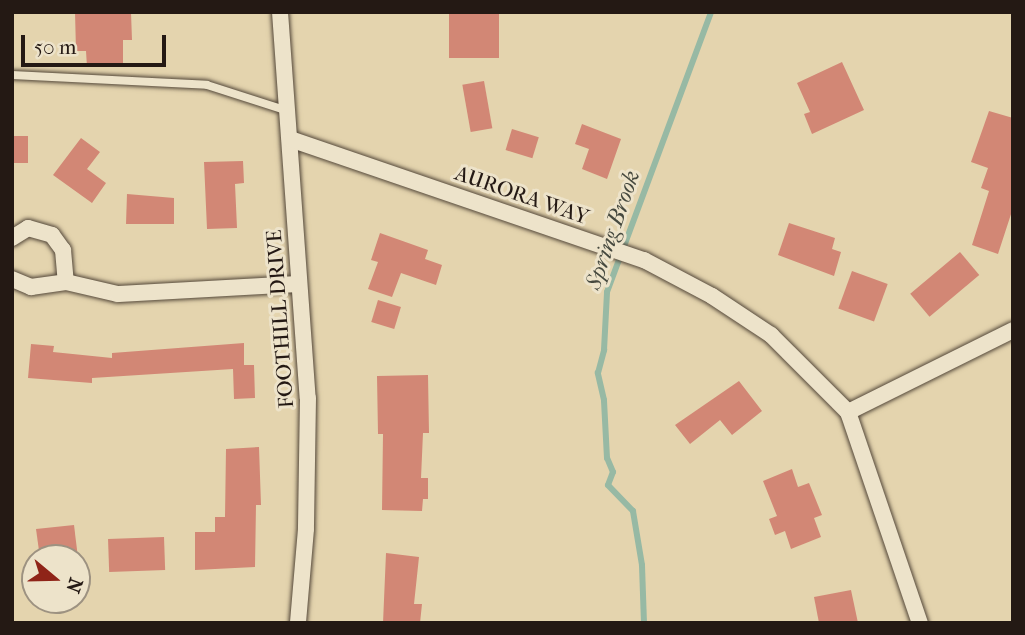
<!DOCTYPE html>
<html>
<head>
<meta charset="utf-8">
<style>
  body { margin:0 }
  #map { position:relative; width:1025px; height:635px; overflow:hidden; background:#e4d4ae; font-family:"IM FELL French Canon",serif }
  div>[style] { position:absolute }
  .stream>* { height:6px; margin:-3px; padding:0 3px; transform-origin:3px; border-radius:3px; background:#97b9a4 }
  .building>* { inset:0; background:#d28775; transform-origin:0 0 }
  .roads { filter:drop-shadow(0 0 2px #54483a) drop-shadow(0 0 2px #54483a) }
  .lane>* { height:8px; margin:-4px; padding:0 4px; transform-origin:4px; border-radius:4px; background:#ede3ca }
  .street>* { height:16px; margin:-8px; padding:0 8px; transform-origin:8px; border-radius:8px; background:#ede3ca }
  span { translate:-50% -50%; white-space:nowrap; text-align:center; line-height:1.15; -webkit-text-stroke:6px #ede3ca; paint-order:stroke }
  .street-label { font-size:21px; color:#241914 }
  .water-label { font-size:23px; color:#46493f; font-style:italic }
  .frame { position:absolute; inset:0; border:14px solid #241914; pointer-events:none }
  .north { position:absolute; left:21px; top:544px; width:70px; height:70px; box-sizing:border-box; background:#ede3ca; border:2px solid #9d9281; border-radius:50%; rotate:109deg; font-size:19px; font-weight:700; line-height:28px; text-align:center; color:#241914 }
  .north::after { content:''; display:block; margin:auto; width:24px; height:32px; background:#8f2418; clip-path:polygon(50% 0,100% 100%,50% 72%,0 100%) }
  .scale { position:absolute; left:21px; top:35px; width:145px; height:32px; box-sizing:border-box; border:4px solid #241914; border-top:0; padding-left:9px; font-size:21px; line-height:24px; white-space:nowrap; color:#241914; -webkit-text-stroke:5px #ede3ca; paint-order:stroke }
</style>
</head>
<body>
<div id="map">
  <div class="stream">
    <div style="left:644px;top:623px;width:58px;rotate:-92deg"></div>
    <div style="left:642px;top:565px;width:55px;rotate:-99.5deg"></div>
    <div style="left:633px;top:511px;width:36px;rotate:-134deg"></div>
    <div style="left:608px;top:485px;width:14px;rotate:-69deg"></div>
    <div style="left:613px;top:472px;width:15px;rotate:-113deg"></div>
    <div style="left:607px;top:458px;width:58px;rotate:-93deg"></div>
    <div style="left:604px;top:400px;width:28px;rotate:-103deg"></div>
    <div style="left:598px;top:373px;width:24px;rotate:-75deg"></div>
    <div style="left:604px;top:350px;width:58px;rotate:-87deg"></div>
    <div style="left:607px;top:292px;width:299px;rotate:-69.6deg"></div>
  </div>
  <div class="building">
    <div style="clip-path:polygon(75px 12px,131px 12px,132px 40px,123px 40px,123px 66px,87px 67px,86px 51px,76px 51px)"></div>
    <div style="left:449px;top:12px;width:50px;height:46px"></div>
    <div style="clip-path:polygon(842px 62px,864px 110px,812px 134px,804px 114px,810px 112px,797px 83px)"></div>
    <div style="left:484px;top:81px;width:48px;height:22px;rotate:80deg"></div>
    <div style="clip-path:polygon(989px 111px,1013px 118px,1013px 208px,998px 254px,972px 245px,989px 191px,981px 188px,988px 168px,971px 162px)"></div>
    <div style="clip-path:polygon(582px 124px,621px 139px,607px 179px,582px 169px,589px 149px,575px 144px)"></div>
    <div style="left:512px;top:129px;width:28px;height:22px;rotate:17deg"></div>
    <div style="left:12px;top:136px;width:16px;height:27px"></div>
    <div style="clip-path:polygon(81px 138px,100px 152px,87px 169px,106px 183px,92px 203px,53px 175px)"></div>
    <div style="clip-path:polygon(243px 161px,244px 183px,235px 184px,237px 228px,207px 229px,204px 162px)"></div>
    <div style="clip-path:polygon(127px 194px,174px 198px,174px 224px,126px 224px)"></div>
    <div style="clip-path:polygon(789px 223px,835px 238px,832px 249px,841px 252px,834px 276px,778px 255px)"></div>
    <div style="clip-path:polygon(380px 233px,428px 250px,425px 259px,442px 265px,436px 285px,401px 273px,392px 297px,368px 289px,378px 262px,371px 260px)"></div>
    <div style="left:960px;top:252px;width:30px;height:65px;rotate:50deg"></div>
    <div style="left:852px;top:271px;width:38px;height:40px;rotate:20deg"></div>
    <div style="left:378px;top:300px;width:24px;height:23px;rotate:17deg"></div>
    <div style="clip-path:polygon(244px 343px,244px 365px,254px 365px,255px 398px,234px 399px,233px 369px,92px 378px,92px 383px,28px 378px,31px 344px,54px 346px,53px 352px,112px 358px,112px 353px)"></div>
    <div style="clip-path:polygon(428px 375px,429px 433px,423px 433px,421px 478px,428px 478px,428px 499px,423px 499px,422px 511px,382px 510px,383px 434px,378px 434px,377px 376px)"></div>
    <div style="clip-path:polygon(739px 381px,762px 411px,732px 435px,720px 420px,690px 444px,675px 425px)"></div>
    <div style="clip-path:polygon(259px 447px,261px 505px,256px 505px,255px 567px,195px 570px,195px 532px,215px 532px,215px 517px,225px 517px,226px 449px)"></div>
    <div style="clip-path:polygon(792px 469px,798px 487px,809px 483px,822px 515px,814px 518px,821px 537px,791px 549px,785px 531px,775px 535px,769px 519px,777px 516px,763px 481px)"></div>
    <div style="clip-path:polygon(74px 525px,78px 558px,40px 558px,36px 529px)"></div>
    <div style="left:164px;top:537px;width:33px;height:56px;rotate:88deg"></div>
    <div style="clip-path:polygon(386px 553px,419px 557px,414px 604px,422px 604px,420px 623px,383px 623px)"></div>
    <div style="clip-path:polygon(851px 590px,858px 623px,819px 623px,814px 597px)"></div>
  </div>
  <div class="roads">
    <div class="lane">
      <div style="left:12px;top:75px;width:195px;rotate:2.9deg"></div>
      <div style="left:207px;top:85px;width:85px;rotate:17.8deg"></div>
    </div>
    <div class="street">
      <div style="left:280px;top:12px;width:387px;rotate:85.9deg"></div>
      <div style="left:308px;top:398px;width:131px;rotate:90.9deg"></div>
      <div style="left:306px;top:529px;width:94px;rotate:94.9deg"></div>
      <div style="left:290px;top:139px;width:374px;rotate:18.9deg"></div>
      <div style="left:644px;top:260px;width:77px;rotate:27.9deg"></div>
      <div style="left:712px;top:296px;width:71px;rotate:33.5deg"></div>
      <div style="left:771px;top:335px;width:109px;rotate:45deg"></div>
      <div style="left:848px;top:412px;width:223px;rotate:71.2deg"></div>
      <div style="left:12px;top:238px;width:19px;rotate:-32deg"></div>
      <div style="left:28px;top:228px;width:25px;rotate:16deg"></div>
      <div style="left:52px;top:235px;width:19px;rotate:54deg"></div>
      <div style="left:63px;top:250px;width:32px;rotate:85deg"></div>
      <div style="left:12px;top:279px;width:21px;rotate:23deg"></div>
      <div style="left:31px;top:287px;width:35px;rotate:-8deg"></div>
      <div style="left:66px;top:282px;width:53px;rotate:13deg"></div>
      <div style="left:118px;top:294px;width:181px;rotate:-3.2deg"></div>
      <div style="left:848px;top:412px;width:184px;rotate:-26.4deg"></div>
    </div>
  </div>
  <div class="street-label">
    <span style="left:522px;top:195px;rotate:19deg">AURORA WAY</span>
    <span style="left:280px;top:319px;rotate:-94deg">FOOTHILL DRIVE</span>
  </div>
  <div class="water-label">
    <span style="left:613px;top:230px;rotate:-71deg">Spring Brook</span>
  </div>
  <div class="frame"></div>
  <div class="north">N</div>
  <div class="scale">50 m</div>
</div>
</body>
</html>
